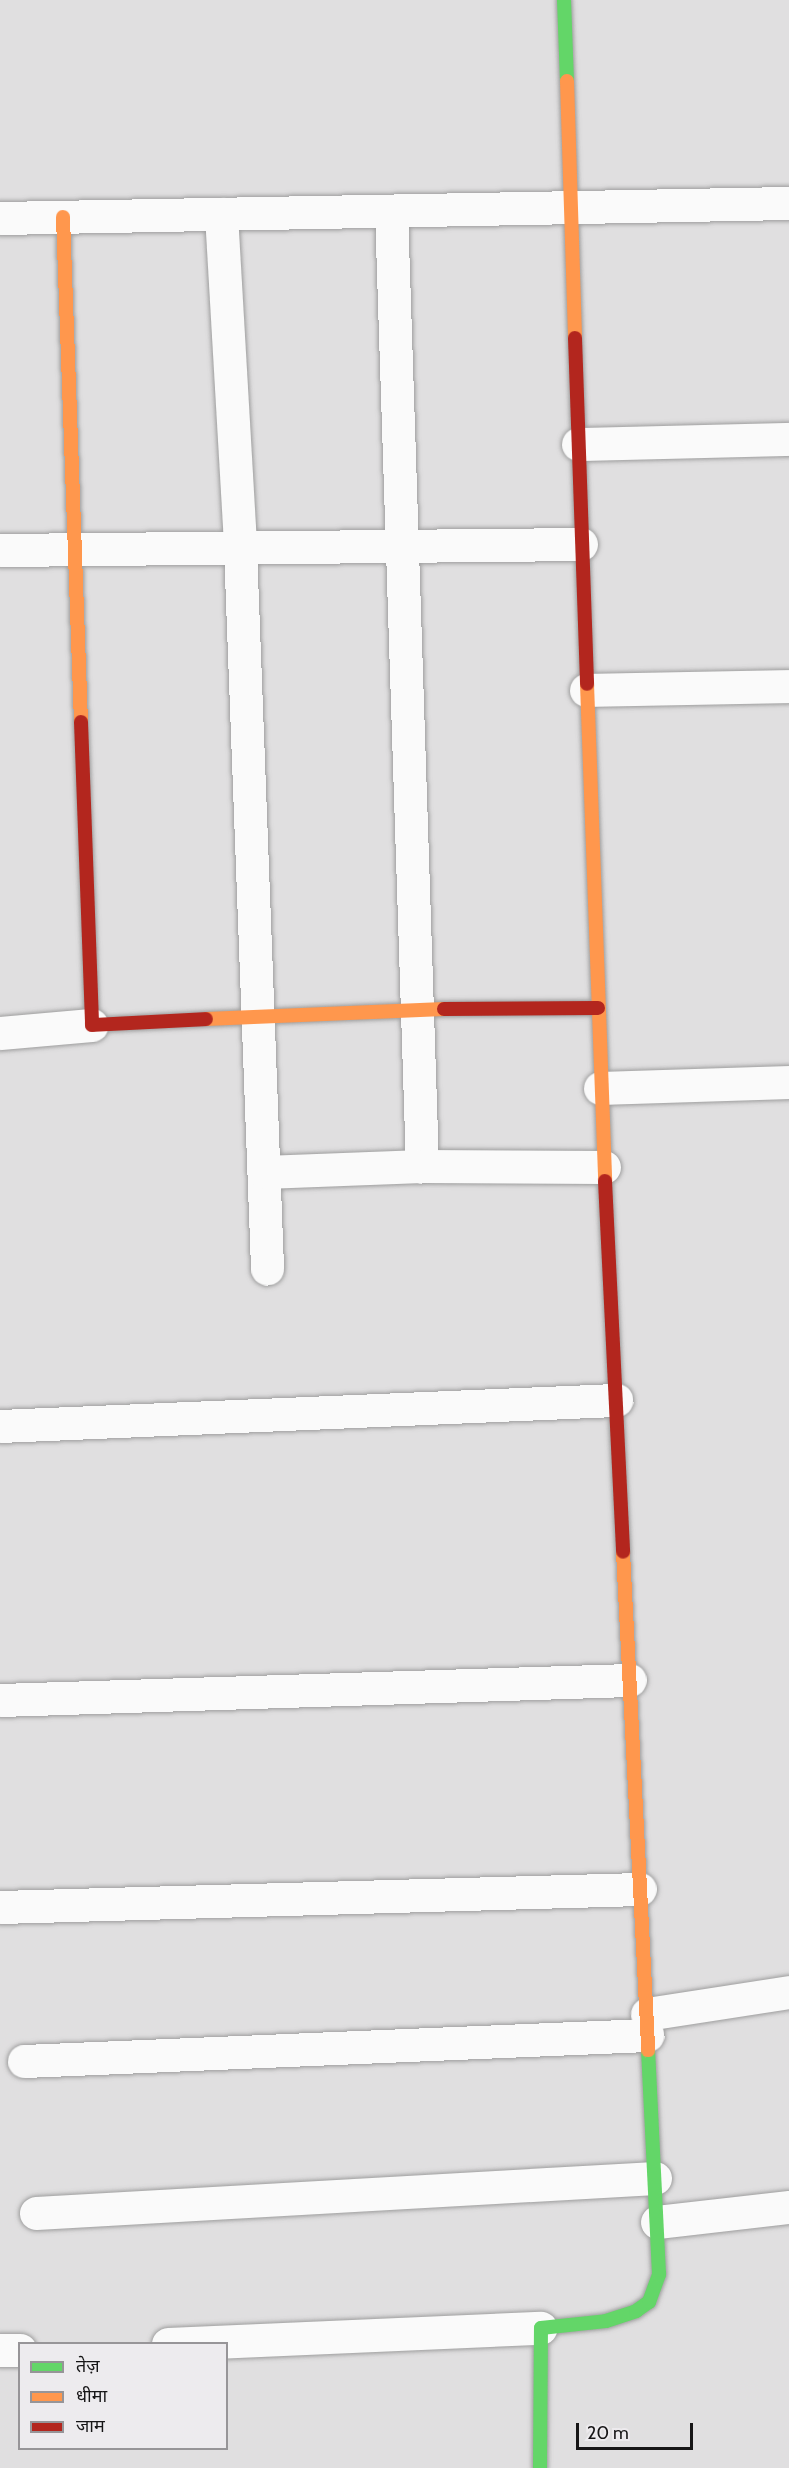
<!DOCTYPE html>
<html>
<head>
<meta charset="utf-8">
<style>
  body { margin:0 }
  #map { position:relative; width:789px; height:2468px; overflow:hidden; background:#e0dfe0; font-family:Cabin,"Noto Sans Devanagari",sans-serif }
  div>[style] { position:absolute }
  .roads { filter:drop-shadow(0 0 2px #9e9e9e) drop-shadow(0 0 2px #9e9e9e) }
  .street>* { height:33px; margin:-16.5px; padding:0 16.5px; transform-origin:16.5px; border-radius:16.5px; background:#fafafa }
  .fast>* { height:14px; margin:-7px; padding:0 7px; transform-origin:7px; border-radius:7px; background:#63d668 }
  .slow>* { height:14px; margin:-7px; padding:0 7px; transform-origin:7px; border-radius:7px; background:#ff974d }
  .jam>* { height:14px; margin:-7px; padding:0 7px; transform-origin:7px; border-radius:7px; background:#b3261e }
  span { translate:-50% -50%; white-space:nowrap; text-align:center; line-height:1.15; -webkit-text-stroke:5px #edebee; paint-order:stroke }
  .legend { position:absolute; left:18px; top:2342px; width:210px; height:108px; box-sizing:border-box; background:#edebee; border:2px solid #979598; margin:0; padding:8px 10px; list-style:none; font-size:18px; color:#161516 }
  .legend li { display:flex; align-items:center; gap:12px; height:30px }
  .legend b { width:30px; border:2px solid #979598 }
  .scale { position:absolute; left:576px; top:2423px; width:117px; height:27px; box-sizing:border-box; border:3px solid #161516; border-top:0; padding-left:8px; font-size:18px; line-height:21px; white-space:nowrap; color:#161516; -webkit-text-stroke:4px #edebee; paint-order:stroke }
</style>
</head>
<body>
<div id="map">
  <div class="roads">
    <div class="street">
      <div style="left:391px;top:211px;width:956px;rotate:88.14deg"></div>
      <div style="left:221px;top:214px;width:335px;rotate:86.7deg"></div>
      <div style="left:240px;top:548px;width:721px;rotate:87.85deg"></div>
      <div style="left:0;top:218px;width:789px;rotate:-1.09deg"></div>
      <div style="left:578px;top:444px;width:211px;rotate:-1.4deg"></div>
      <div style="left:0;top:550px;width:581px;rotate:-0.59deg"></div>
      <div style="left:586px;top:690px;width:203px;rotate:-1.1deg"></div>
      <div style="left:0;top:1033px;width:92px;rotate:-5deg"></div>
      <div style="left:600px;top:1088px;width:189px;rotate:-1.8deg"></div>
      <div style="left:264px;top:1172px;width:158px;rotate:-2.2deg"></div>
      <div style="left:422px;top:1166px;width:182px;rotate:0.3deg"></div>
      <div style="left:0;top:1426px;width:617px;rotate:-2.42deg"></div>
      <div style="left:0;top:1700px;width:630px;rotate:-1.82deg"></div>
      <div style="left:0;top:1907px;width:640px;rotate:-1.61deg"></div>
      <div style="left:647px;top:2014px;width:144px;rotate:-8.8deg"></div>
      <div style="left:24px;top:2061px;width:624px;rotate:-2.39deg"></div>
      <div style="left:36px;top:2213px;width:620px;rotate:-3.24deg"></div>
      <div style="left:657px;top:2222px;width:133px;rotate:-6.5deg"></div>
      <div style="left:168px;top:2344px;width:373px;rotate:-2.5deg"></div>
      <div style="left:0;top:2350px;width:20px"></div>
    </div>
    <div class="fast">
      <div style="left:564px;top:0;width:81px;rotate:87.9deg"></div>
      <div style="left:540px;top:2468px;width:140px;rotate:-89.6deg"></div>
      <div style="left:541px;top:2328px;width:65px;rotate:-6.1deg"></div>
      <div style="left:606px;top:2321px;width:32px;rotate:-18deg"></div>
      <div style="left:636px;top:2311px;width:16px;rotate:-35deg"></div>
      <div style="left:649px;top:2302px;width:30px;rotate:-70deg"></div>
      <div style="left:659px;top:2274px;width:224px;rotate:-92.8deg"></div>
    </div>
    <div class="slow">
      <div style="left:567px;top:81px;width:257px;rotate:88.2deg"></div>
      <div style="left:63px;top:217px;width:505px;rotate:87.96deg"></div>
      <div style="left:587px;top:684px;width:497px;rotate:87.9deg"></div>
      <div style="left:206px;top:1019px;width:238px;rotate:-2.4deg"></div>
      <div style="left:623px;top:1552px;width:499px;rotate:87.1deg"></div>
    </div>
    <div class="jam">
      <div style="left:575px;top:338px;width:346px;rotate:88deg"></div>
      <div style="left:81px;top:722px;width:303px;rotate:87.9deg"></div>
      <div style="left:92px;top:1025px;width:114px;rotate:-3deg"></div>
      <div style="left:444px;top:1009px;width:154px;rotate:-0.4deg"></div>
      <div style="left:605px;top:1181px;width:371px;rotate:87.2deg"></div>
    </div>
  </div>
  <ul class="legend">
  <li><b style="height:8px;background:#63d668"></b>तेज़</li>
  <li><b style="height:8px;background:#ff974d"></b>धीमा</li>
  <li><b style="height:8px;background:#b3261e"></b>जाम</li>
  </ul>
  <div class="scale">20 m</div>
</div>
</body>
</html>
